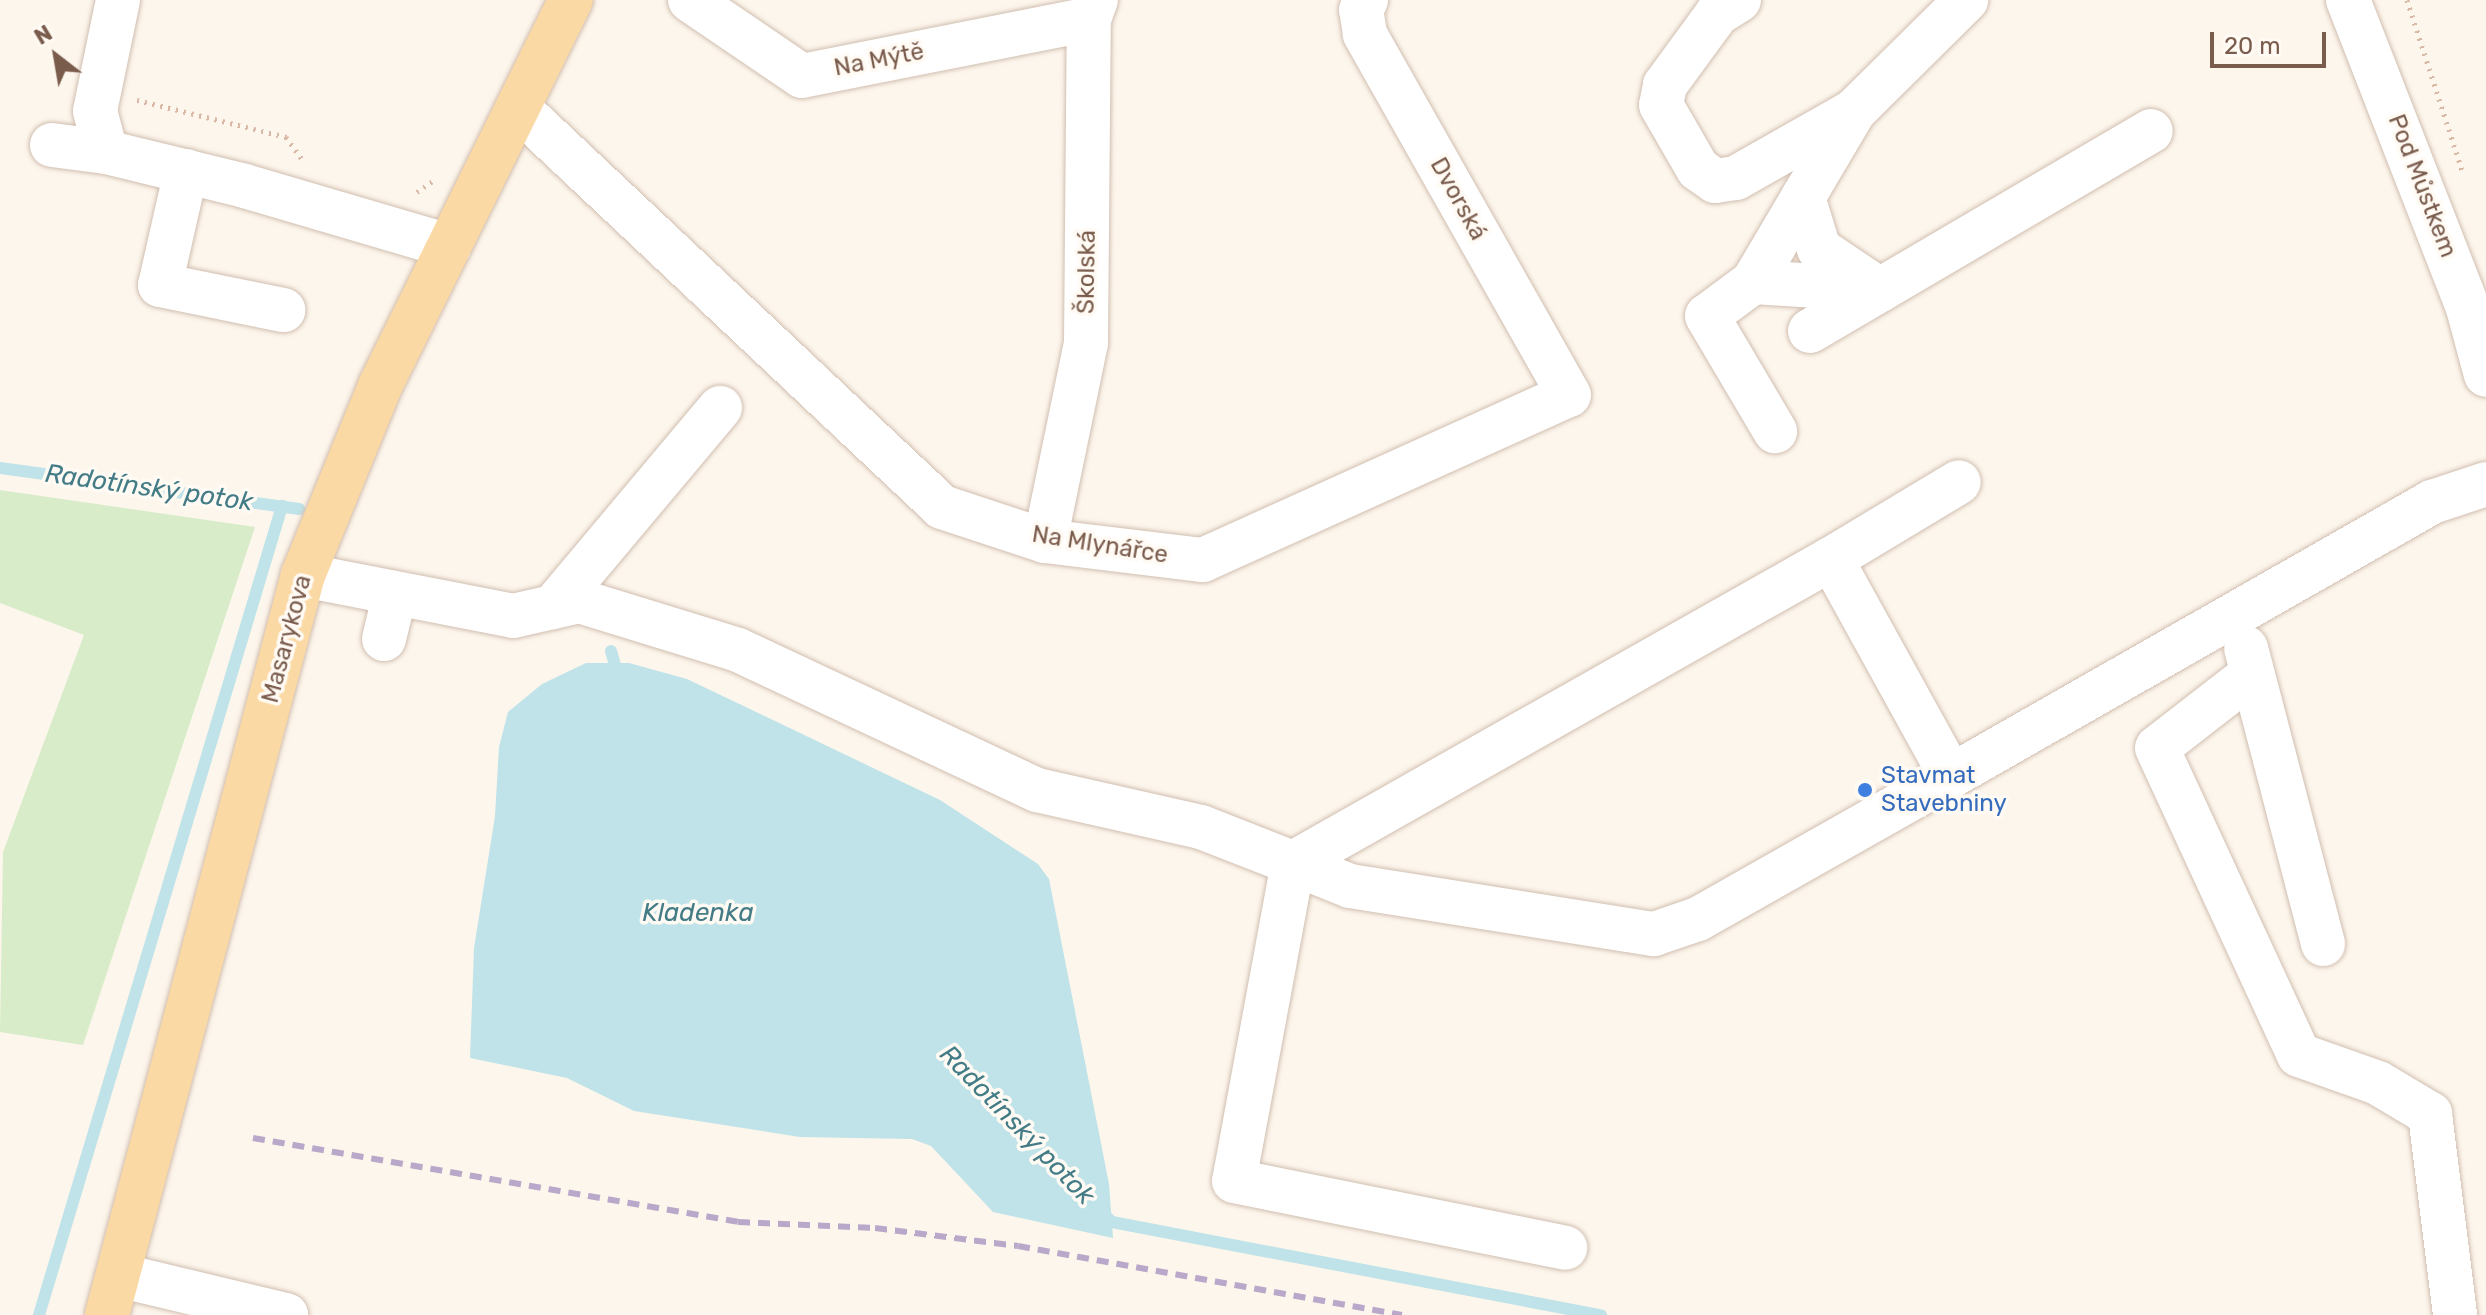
<!DOCTYPE html>
<html>
<head>
<meta charset="utf-8">
<style>
  body { margin:0 }
  #map { position:relative; width:2486px; height:1315px; overflow:hidden; background:#fdf6ec; font-family:Rubik,sans-serif }
  div>[style] { position:absolute }
  .green>* { inset:0; background:#d8ecc9 }
  .water>* { inset:0; background:#bfe3e8 }
  .stream>* { height:12px; margin:-6px; padding:0 6px; transform-origin:6px; border-radius:6px; background:#bfe3e8 }
  .path>* { height:5px; margin-top:-2.5px; transform-origin:0; background:repeating-linear-gradient(90deg,#d9b8a5 0 2px,transparent 0 8px) }
  .roads { filter:drop-shadow(0 0 2px #d1beb0) drop-shadow(0 0 2px #d1beb0) }
  .minor>* { height:44px; margin:-22px; padding:0 22px; transform-origin:22px; border-radius:22px; background:#fff }
  .major>* { height:44px; margin:-22px; padding:0 22px; transform-origin:22px; border-radius:22px; background:#fbd9a5 }
  .rail>* { height:6px; margin-top:-3px; transform-origin:0; background:repeating-linear-gradient(90deg,#b9a8c9 0 12px,transparent 0 20px) }
  .dots>* { width:22px; height:22px; translate:-50% -50%; box-sizing:border-box; border:4px solid #fffaf3; border-radius:50% }
  span { translate:-50% -50%; white-space:nowrap; text-align:center; line-height:1.15; -webkit-text-stroke:7px #fffaf3; paint-order:stroke }
  .street-label { font-size:24px; color:#7a5c4d }
  .shop-label { font-size:24px; color:#366cbe }
  .left { translate:0 -50%; text-align:left }
  .water-label { font-size:26px; color:#437c86; font-style:italic }
  .north { position:absolute; left:16px; top:16px; width:80px; height:80px; -webkit-text-stroke:6px #fffaf3; paint-order:stroke; rotate:329deg; font-size:22px; font-weight:700; line-height:32px; text-align:center; color:#7a5c4d }
  .north::after { content:''; display:block; margin:auto; width:28px; height:36px; background:#7a5c4d; clip-path:polygon(50% 0,100% 100%,50% 72%,0 100%) }
  .scale { position:absolute; left:2210px; top:32px; width:116px; height:36px; box-sizing:border-box; border:4px solid #7a5c4d; border-top:0; padding-left:10px; font-size:24px; line-height:28px; white-space:nowrap; color:#7a5c4d; -webkit-text-stroke:6px #fffaf3; paint-order:stroke }
</style>
</head>
<body>
<div id="map">
  <div class="green">
    <div style="clip-path:polygon(0 490px,255px 527px,83px 1045px,0 1032px,3px 852px,84px 635px,0 603px)"></div>
  </div>
  <div class="water">
    <div style="clip-path:polygon(586px 663px,629px 663px,687px 679px,940px 800px,1038px 864px,1049px 879px,1109px 1184px,1113px 1238px,993px 1212px,931px 1146px,912px 1139px,800px 1137px,634px 1111px,567px 1078px,470px 1058px,474px 948px,495px 816px,499px 747px,508px 712px,542px 684px)"></div>
  </div>
  <div class="stream">
    <div style="left:0;top:468px;width:302px;rotate:7.8deg"></div>
    <div style="left:611px;top:651px;width:29px;rotate:74deg"></div>
    <div style="left:1102px;top:1212px;width:14px;rotate:45deg"></div>
    <div style="left:1112px;top:1222px;width:498px;rotate:10.8deg"></div>
    <div style="left:39px;top:1315px;width:845px;rotate:-73.28deg"></div>
  </div>
  <div class="path">
    <div style="left:2407px;top:0;width:179px;rotate:72.1deg"></div>
    <div style="left:137px;top:100px;width:154px;rotate:13.9deg"></div>
    <div style="left:286px;top:137px;width:29px;rotate:54deg"></div>
    <div style="left:417px;top:192px;width:21px;rotate:-35deg"></div>
  </div>
  <div class="roads">
    <div class="minor">
      <div style="left:118px;top:0;width:113px;rotate:101.7deg"></div>
      <div style="left:95px;top:111px;width:42px;rotate:75deg"></div>
      <div style="left:106px;top:152px;width:143px;rotate:13.7deg"></div>
      <div style="left:245px;top:186px;width:213px;rotate:16.4deg"></div>
      <div style="left:690px;top:0;width:135px;rotate:34.2deg"></div>
      <div style="left:802px;top:76px;width:293px;rotate:-11.2deg"></div>
      <div style="left:1739px;top:0;width:26px;rotate:148deg"></div>
      <div style="left:1717px;top:14px;width:88px;rotate:126.2deg"></div>
      <div style="left:1665px;top:85px;width:20px;rotate:101deg"></div>
      <div style="left:1661px;top:105px;width:74px;rotate:60deg"></div>
      <div style="left:1698px;top:169px;width:21px;rotate:35deg"></div>
      <div style="left:1715px;top:181px;width:21px;rotate:-8deg"></div>
      <div style="left:1736px;top:178px;width:136px;rotate:-29.6deg"></div>
      <div style="left:1854px;top:111px;width:158px;rotate:-44.7deg"></div>
      <div style="left:2348px;top:0;width:331px;rotate:68.7deg"></div>
      <div style="left:2468px;top:308px;width:69px;rotate:75deg"></div>
      <div style="left:518px;top:108px;width:582px;rotate:43.26deg"></div>
      <div style="left:942px;top:507px;width:108px;rotate:18.3deg"></div>
      <div style="left:1045px;top:541px;width:159px;rotate:6.9deg"></div>
      <div style="left:1203px;top:560px;width:401px;rotate:-24.3deg"></div>
      <div style="left:1569px;top:395px;width:415px;rotate:-119.5deg"></div>
      <div style="left:1365px;top:34px;width:24px;rotate:-99deg"></div>
      <div style="left:1361px;top:10px;width:11px;rotate:-63deg"></div>
      <div style="left:52px;top:145px;width:54px;rotate:7.4deg"></div>
      <div style="left:186px;top:171px;width:117px;rotate:102.8deg"></div>
      <div style="left:160px;top:285px;width:126px;rotate:11.5deg"></div>
      <div style="left:1803px;top:197px;width:54px;rotate:72.9deg"></div>
      <div style="left:1819px;top:249px;width:73px;rotate:33.9deg"></div>
      <div style="left:1880px;top:290px;width:127px;rotate:-176.4deg"></div>
      <div style="left:1753px;top:282px;width:196px;rotate:-59.4deg"></div>
      <div style="left:1753px;top:282px;width:57px;rotate:143.5deg"></div>
      <div style="left:1707px;top:316px;width:134px;rotate:59.4deg"></div>
      <div style="left:1810px;top:331px;width:395px;rotate:-30.4deg"></div>
      <div style="left:1045px;top:541px;width:202px;rotate:-78.3deg"></div>
      <div style="left:1086px;top:343px;width:324px;rotate:-89.5deg"></div>
      <div style="left:1089px;top:19px;width:20px;rotate:-70deg"></div>
      <div style="left:1831px;top:559px;width:149px;rotate:-31deg"></div>
      <div style="left:303px;top:575px;width:214px;rotate:11deg"></div>
      <div style="left:513px;top:616px;width:68px;rotate:-12.8deg"></div>
      <div style="left:579px;top:601px;width:166px;rotate:17.1deg"></div>
      <div style="left:738px;top:650px;width:330px;rotate:25.1deg"></div>
      <div style="left:1037px;top:790px;width:168px;rotate:12.7deg"></div>
      <div style="left:1201px;top:827px;width:99px;rotate:21.4deg"></div>
      <div style="left:1293px;top:863px;width:61px;rotate:22deg"></div>
      <div style="left:1350px;top:886px;width:308px;rotate:9deg"></div>
      <div style="left:1654px;top:934px;width:46px;rotate:-18.8deg"></div>
      <div style="left:1698px;top:919px;width:291px;rotate:-29.5deg"></div>
      <div style="left:1951px;top:776px;width:248px;rotate:-118.9deg"></div>
      <div style="left:1831px;top:559px;width:618px;rotate:150.53deg"></div>
      <div style="left:1293px;top:863px;width:323px;rotate:100.5deg"></div>
      <div style="left:1234px;top:1181px;width:338px;rotate:11.4deg"></div>
      <div style="left:553px;top:607px;width:260px;rotate:-50deg"></div>
      <div style="left:384px;top:639px;width:47px;rotate:-76.6deg"></div>
      <div style="left:2246px;top:648px;width:306px;rotate:75.4deg"></div>
      <div style="left:2252px;top:674px;width:120px;rotate:142.1deg"></div>
      <div style="left:2157px;top:748px;width:338px;rotate:65.2deg"></div>
      <div style="left:2299px;top:1055px;width:84px;rotate:19.5deg"></div>
      <div style="left:2378px;top:1083px;width:61px;rotate:30.8deg"></div>
      <div style="left:2430px;top:1114px;width:203px;rotate:82.9deg"></div>
      <div style="left:1951px;top:776px;width:554px;rotate:-29.67deg"></div>
      <div style="left:2432px;top:502px;width:57px;rotate:-18.4deg"></div>
      <div style="left:118px;top:1275px;width:173px;rotate:13.4deg"></div>
    </div>
    <div class="major">
      <div style="left:107px;top:1315px;width:766px;rotate:-75.17deg"></div>
      <div style="left:303px;top:575px;width:204px;rotate:-67.8deg"></div>
      <div style="left:380px;top:386px;width:431px;rotate:-63.7deg"></div>
    </div>
  </div>
  <div class="rail">
    <div style="left:253px;top:1138px;width:492px;rotate:9.8deg"></div>
    <div style="left:738px;top:1222px;width:137px;rotate:2.5deg"></div>
    <div style="left:875px;top:1228px;width:144px;rotate:7.2deg"></div>
    <div style="left:1018px;top:1246px;width:390px;rotate:10.2deg"></div>
  </div>
  <div class="dots">
    <div style="left:1865px;top:790px;background:#3f7fe0"></div>
  </div>
  <div class="street-label">
    <span style="left:879px;top:60px;rotate:-11deg">Na Mýtě</span>
    <span style="left:2422px;top:186px;rotate:69deg">Pod Můstkem</span>
    <span style="left:1458px;top:199px;rotate:61deg">Dvorská</span>
    <span style="left:1087px;top:272px;rotate:-89deg">Školská</span>
    <span style="left:1100px;top:545px;rotate:9deg">Na Mlynářce</span>
    <span style="left:287px;top:639px;rotate:-75deg">Masarykova</span>
  </div>
  <div class="shop-label">
    <span class="left" style="left:1881px;top:790px">Stavmat<br>Stavebniny</span>
  </div>
  <div class="water-label">
    <span style="left:149px;top:488px;rotate:8deg">Radotínský potok</span>
    <span style="left:698px;top:913px">Kladenka</span>
    <span style="left:1017px;top:1125px;rotate:46deg">Radotínský potok</span>
  </div>
  <div class="north">N</div>
  <div class="scale">20 m</div>
</div>
</body>
</html>
